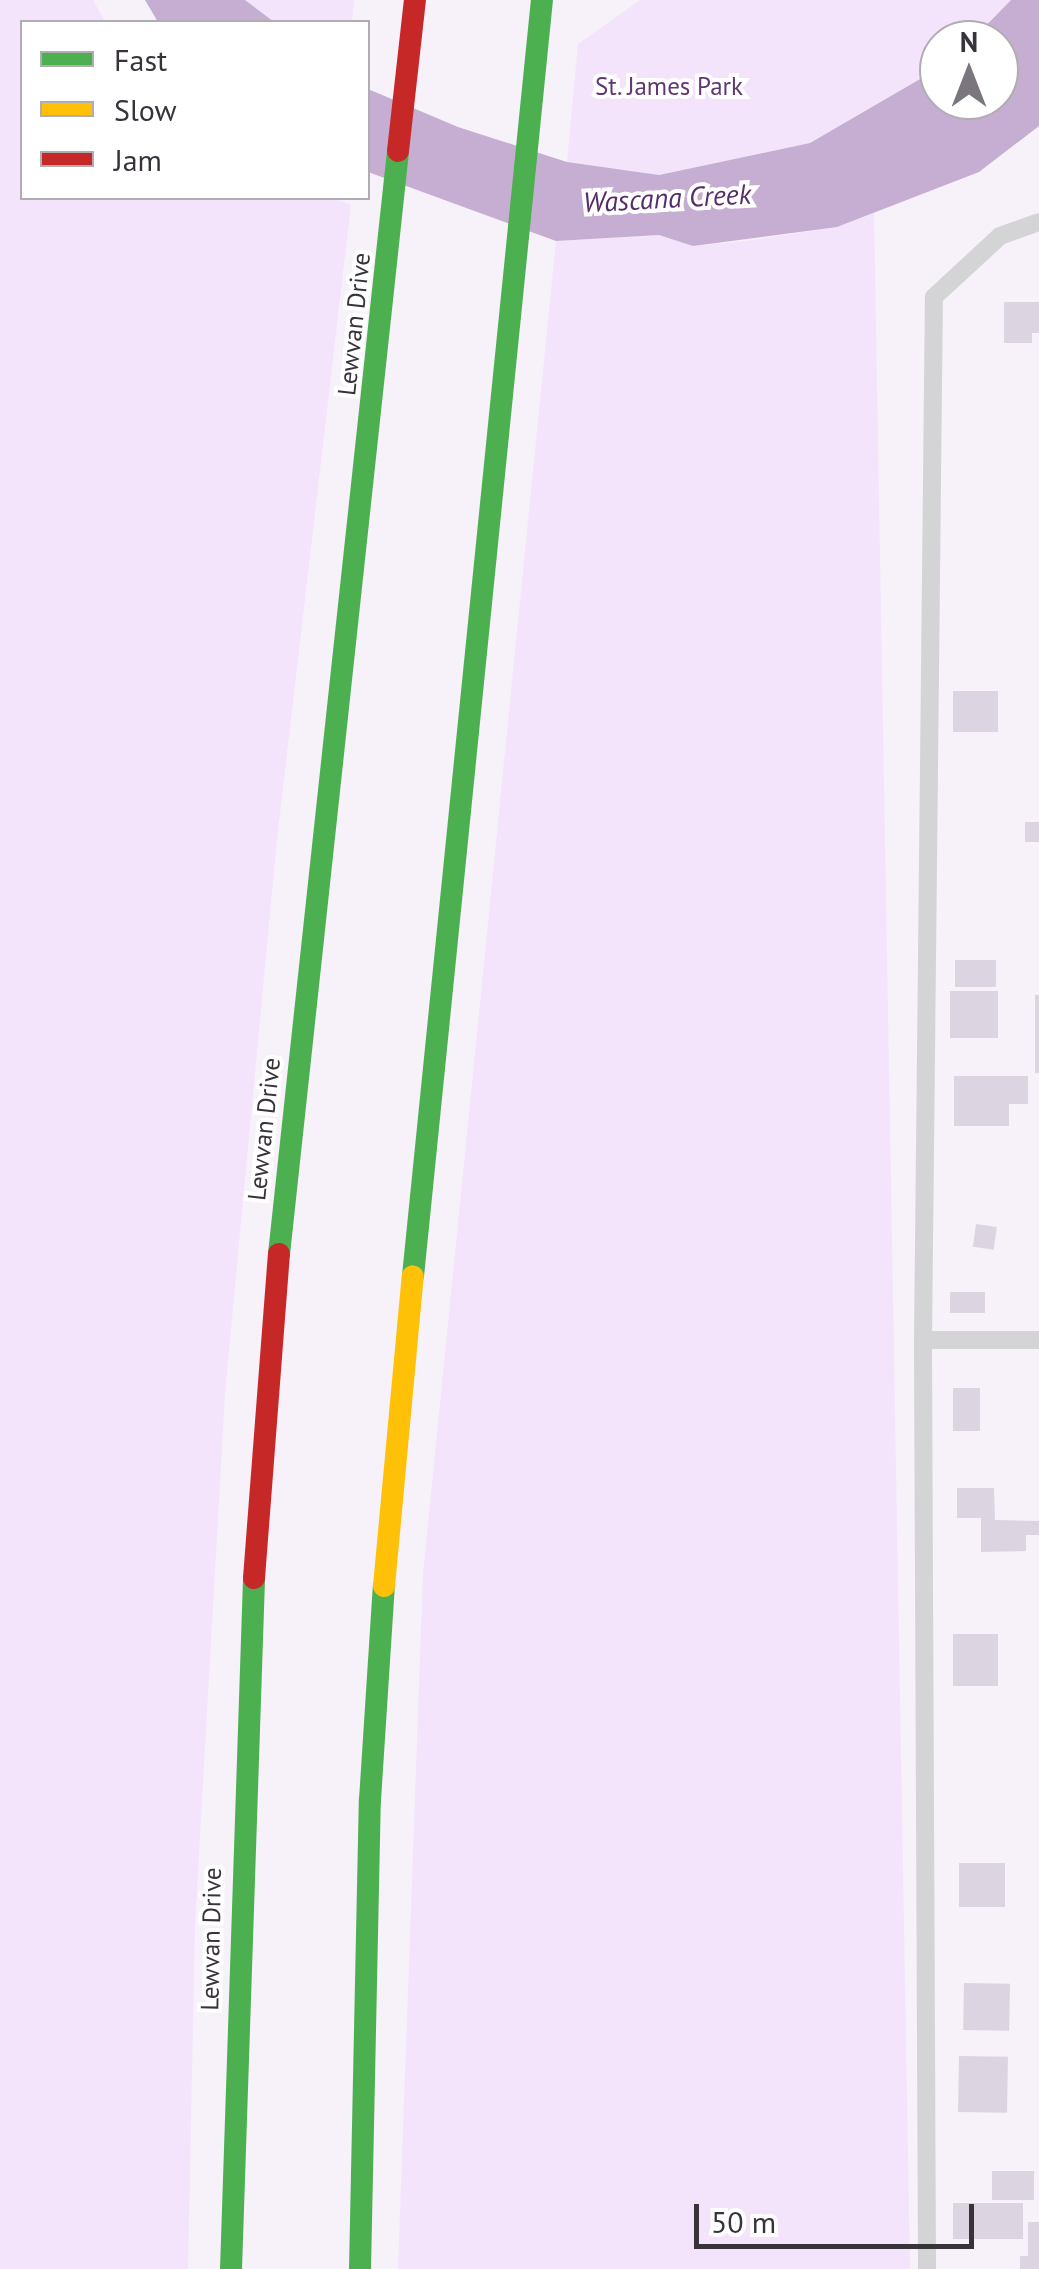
<!DOCTYPE html>
<html>
<head>
<meta charset="utf-8">
<style>
  body { margin:0 }
  #map { position:relative; width:1039px; height:2269px; overflow:hidden; background:#f7f1fa; font-family:"PT Sans",sans-serif }
  div>[style] { position:absolute }
  .green>* { inset:0; background:#f3e4fb }
  .water>* { inset:0; background:#c5aed2 }
  .building>* { inset:0; background:#ddd4e2; transform-origin:0 0 }
  .lane>* { height:18px; margin:-9px; padding:0 9px; transform-origin:9px; border-radius:9px; background:#d4d3d6 }
  .fast>* { height:22px; margin:-11px; padding:0 11px; transform-origin:11px; border-radius:11px; background:#4caf50 }
  .slow>* { height:22px; margin:-11px; padding:0 11px; transform-origin:11px; border-radius:11px; background:#ffc107 }
  .jam>* { height:22px; margin:-11px; padding:0 11px; transform-origin:11px; border-radius:11px; background:#c62828 }
  span { translate:-50% -50%; white-space:nowrap; text-align:center; line-height:1.15; -webkit-text-stroke:8px #fff; paint-order:stroke }
  .park-label { font-size:25px; color:#603774 }
  .street-label { font-size:25px; color:#38333b }
  .water-label { font-size:28px; color:#562d69; font-style:italic }
  .legend { position:absolute; left:20px; top:20px; width:350px; height:180px; box-sizing:border-box; background:#fff; border:2px solid #afadb1; margin:0; padding:12px 18px; list-style:none; font-size:30px; color:#38333b }
  .legend li { display:flex; align-items:center; gap:20px; height:50px }
  .legend b { width:50px; border:2px solid #afadb1 }
  .north { position:absolute; left:919px; top:20px; width:100px; height:100px; box-sizing:border-box; background:#fff; border:2px solid #afadb1; border-radius:50%; rotate:0deg; font-size:28px; font-weight:700; line-height:40px; text-align:center; color:#38333b }
  .north::after { content:''; display:block; margin:auto; width:35px; height:45px; background:#7b767e; clip-path:polygon(50% 0,100% 100%,50% 72%,0 100%) }
  .scale { position:absolute; left:694px; top:2204px; width:280px; height:45px; box-sizing:border-box; border:5px solid #38333b; border-top:0; padding-left:12px; font-size:30px; line-height:35px; white-space:nowrap; color:#38333b; -webkit-text-stroke:8px #fff; paint-order:stroke }
</style>
</head>
<body>
<div id="map">
  <div class="green">
    <div style="clip-path:polygon(0 0,93px 0,105px 22px,22px 22px,22px 198px,333px 198px,351px 205px,277px 839px,225px 1393px,195px 1926px,188px 2269px,0 2269px)"></div>
    <div style="clip-path:polygon(245px 0,354px 0,352px 22px,274px 22px)"></div>
    <div style="clip-path:polygon(640px 0,1011px 0,972px 40px,939px 40px,939px 68px,810px 143px,659px 175px,567px 162px,578px 44px)"></div>
    <div style="clip-path:polygon(874px 213px,910px 2269px,398px 2269px,423px 1574px,556px 241px,660px 235px,693px 246px,746px 241px,837px 227px)"></div>
  </div>
  <div class="water">
    <div style="clip-path:polygon(145px 0,245px 0,274px 22px,158px 22px)"></div>
    <div style="clip-path:polygon(1011px 0,1039px 0,1039px 126px,979px 172px,837px 227px,693px 246px,659px 235px,556px 241px,368px 172px,368px 89px,458px 127px,567px 162px,659px 175px,810px 143px,939px 68px,939px 100px,999px 100px,999px 40px,972px 40px)"></div>
  </div>
  <div class="building">
    <div style="clip-path:polygon(1004px 302px,1039px 302px,1039px 333px,1032px 333px,1032px 343px,1004px 343px)"></div>
    <div style="left:998px;top:691px;width:41px;height:45px;rotate:90deg"></div>
    <div style="left:1025px;top:822px;width:14px;height:20px"></div>
    <div style="left:955px;top:960px;width:41px;height:27px"></div>
    <div style="left:950px;top:991px;width:48px;height:47px"></div>
    <div style="left:1035px;top:995px;width:4px;height:78px"></div>
    <div style="clip-path:polygon(954px 1076px,1028px 1076px,1028px 1104px,1009px 1104px,1009px 1126px,954px 1126px)"></div>
    <div style="left:976px;top:1224px;width:21px;height:23px;rotate:8deg"></div>
    <div style="left:950px;top:1292px;width:35px;height:21px"></div>
    <div style="left:953px;top:1388px;width:27px;height:43px"></div>
    <div style="clip-path:polygon(957px 1488px,994px 1488px,995px 1520px,1039px 1521px,1039px 1535px,1026px 1535px,1026px 1551px,981px 1552px,981px 1518px,957px 1518px)"></div>
    <div style="left:953px;top:1634px;width:45px;height:52px"></div>
    <div style="left:959px;top:1863px;width:46px;height:44px"></div>
    <div style="left:964px;top:1983px;width:46px;height:47px;rotate:1deg"></div>
    <div style="left:959px;top:2056px;width:49px;height:56px;rotate:1deg"></div>
    <div style="left:992px;top:2171px;width:42px;height:29px"></div>
    <div style="left:953px;top:2203px;width:70px;height:36px"></div>
    <div style="clip-path:polygon(1028px 2222px,1039px 2222px,1039px 2269px,1020px 2269px,1020px 2256px,1028px 2256px)"></div>
  </div>
  <div class="lane">
    <div style="left:923px;top:1340px;width:116px"></div>
    <div style="left:927px;top:2269px;width:929px;rotate:-90.25deg"></div>
    <div style="left:923px;top:1340px;width:1043px;rotate:-89.4deg"></div>
    <div style="left:934px;top:297px;width:90px;rotate:-42.7deg"></div>
    <div style="left:1000px;top:236px;width:41px;rotate:-19.7deg"></div>
  </div>
  <div class="fast">
    <div style="left:279px;top:1254px;width:1109px;rotate:-83.84deg"></div>
    <div style="left:413px;top:1276px;width:1283px;rotate:-84.23deg"></div>
    <div style="left:231px;top:2269px;width:691px;rotate:-88.09deg"></div>
    <div style="left:360px;top:2269px;width:469px;rotate:-88.8deg"></div>
    <div style="left:370px;top:1800px;width:214px;rotate:-86.3deg"></div>
  </div>
  <div class="slow">
    <div style="left:384px;top:1586px;width:311px;rotate:-84.7deg"></div>
  </div>
  <div class="jam">
    <div style="left:398px;top:151px;width:152px;rotate:-83.6deg"></div>
    <div style="left:254px;top:1578px;width:325px;rotate:-85.6deg"></div>
  </div>
  <div class="park-label">
    <span style="left:669px;top:86px">St. James Park</span>
  </div>
  <div class="street-label">
    <span style="left:354px;top:324px;rotate:-84deg">Lewvan Drive</span>
    <span style="left:264px;top:1129px;rotate:-84deg">Lewvan Drive</span>
    <span style="left:211px;top:1939px;rotate:-89deg">Lewvan Drive</span>
  </div>
  <div class="water-label">
    <span style="left:667px;top:198px;rotate:-3deg">Wascana Creek</span>
  </div>
  <ul class="legend">
  <li><b style="height:12px;background:#4caf50"></b>Fast</li>
  <li><b style="height:12px;background:#ffc107"></b>Slow</li>
  <li><b style="height:12px;background:#c62828"></b>Jam</li>
  </ul>
  <div class="north">N</div>
  <div class="scale">50 m</div>
</div>
</body>
</html>
